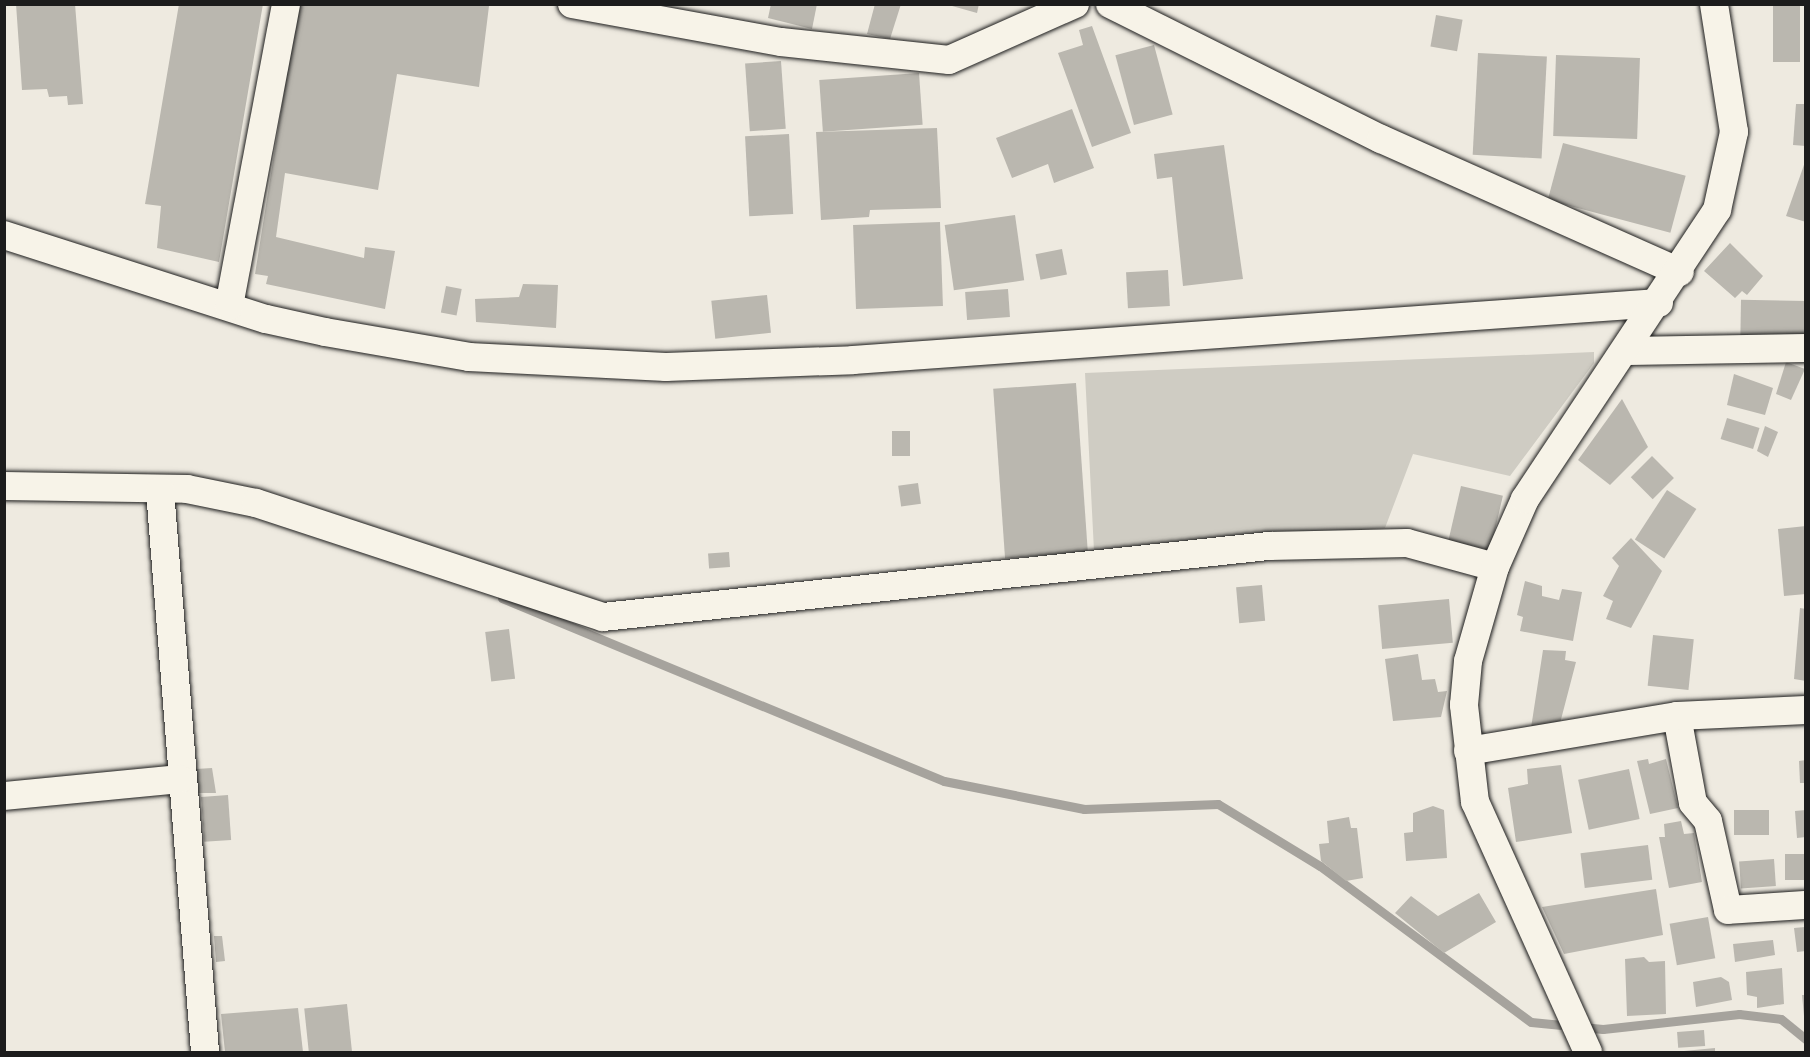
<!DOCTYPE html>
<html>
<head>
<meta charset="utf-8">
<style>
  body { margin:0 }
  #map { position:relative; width:1810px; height:1057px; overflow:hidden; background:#eeeae0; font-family:"Indie Flower",sans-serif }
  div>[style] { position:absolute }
  .green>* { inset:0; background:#cfccc3 }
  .stream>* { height:9px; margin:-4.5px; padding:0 4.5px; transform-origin:4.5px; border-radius:4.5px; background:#a6a39d }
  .building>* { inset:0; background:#bab7af; transform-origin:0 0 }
  .roads { filter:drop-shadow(0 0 2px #1c1c1c) drop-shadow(0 0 2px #1c1c1c) }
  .minor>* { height:28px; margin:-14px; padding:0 14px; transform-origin:14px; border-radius:14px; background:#f7f3e8 }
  span { translate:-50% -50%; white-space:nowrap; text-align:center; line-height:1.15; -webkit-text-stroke:6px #f7f3e8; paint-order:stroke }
  .frame { position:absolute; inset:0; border:6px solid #1c1c1c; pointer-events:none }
</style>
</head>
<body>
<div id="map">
  <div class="green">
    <div style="clip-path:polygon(1594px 352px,1594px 363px,1510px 476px,1413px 454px,1385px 528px,1094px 551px,1085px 373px)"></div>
  </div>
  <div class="stream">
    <div style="left:502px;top:598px;width:478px;rotate:22.5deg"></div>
    <div style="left:944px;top:781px;width:143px;rotate:11.3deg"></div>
    <div style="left:1084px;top:809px;width:134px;rotate:-2.1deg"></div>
    <div style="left:1218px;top:804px;width:119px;rotate:31.3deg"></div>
    <div style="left:1320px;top:866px;width:262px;rotate:36.5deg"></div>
    <div style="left:1531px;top:1022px;width:72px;rotate:5.6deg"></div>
    <div style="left:1603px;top:1029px;width:137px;rotate:-6.3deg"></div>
    <div style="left:1739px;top:1014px;width:42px;rotate:6.8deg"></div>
    <div style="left:1781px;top:1019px;width:32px;rotate:39deg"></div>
  </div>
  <div class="building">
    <div style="clip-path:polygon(16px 4px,75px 4px,83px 104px,68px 105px,67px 96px,49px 97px,47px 89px,22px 90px)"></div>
    <div style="clip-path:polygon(179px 4px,263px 4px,219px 262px,157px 248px,161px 206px,145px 204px)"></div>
    <div style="clip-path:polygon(298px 4px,489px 6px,479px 87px,397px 74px,378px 190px,285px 173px,276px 237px,364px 258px,365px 247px,395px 251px,385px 309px,266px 284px,268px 276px,255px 274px)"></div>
    <div style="clip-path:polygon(771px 4px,817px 4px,812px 29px,768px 18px)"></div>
    <div style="clip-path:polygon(875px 4px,901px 4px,890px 39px,867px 34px)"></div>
    <div style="clip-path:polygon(945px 4px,979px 4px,977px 13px)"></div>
    <div style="left:1773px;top:4px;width:27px;height:58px"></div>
    <div style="left:1436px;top:15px;width:27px;height:32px;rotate:10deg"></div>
    <div style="clip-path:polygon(1092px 26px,1131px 133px,1092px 147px,1058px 53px,1083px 45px,1079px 30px)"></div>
    <div style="left:1154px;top:45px;width:72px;height:40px;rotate:75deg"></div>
    <div style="left:1478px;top:53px;width:69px;height:102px;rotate:3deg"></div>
    <div style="left:1556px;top:55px;width:84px;height:81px;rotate:2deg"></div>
    <div style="left:781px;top:61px;width:68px;height:36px;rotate:86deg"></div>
    <div style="left:919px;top:73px;width:52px;height:100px;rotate:86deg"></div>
    <div style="clip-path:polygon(1796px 104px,1806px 104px,1806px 146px,1793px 145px)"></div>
    <div style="clip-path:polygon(1072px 109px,1094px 168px,1054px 183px,1048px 164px,1012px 178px,996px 138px)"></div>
    <div style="clip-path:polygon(937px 128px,941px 208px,870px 210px,869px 217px,821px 220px,816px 132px)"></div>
    <div style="left:789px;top:134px;width:80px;height:44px;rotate:87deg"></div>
    <div style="left:1563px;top:143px;width:127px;height:59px;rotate:15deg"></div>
    <div style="clip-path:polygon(1224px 145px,1243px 279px,1183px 286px,1172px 177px,1157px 179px,1154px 154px)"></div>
    <div style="clip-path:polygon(1805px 162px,1806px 162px,1806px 222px,1786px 216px)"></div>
    <div style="left:1015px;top:215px;width:66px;height:71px;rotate:82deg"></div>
    <div style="left:940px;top:222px;width:84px;height:87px;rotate:88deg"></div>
    <div style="clip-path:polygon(1730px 243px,1763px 276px,1747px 295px,1742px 291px,1735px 298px,1704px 271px)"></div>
    <div style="left:1062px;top:249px;width:26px;height:27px;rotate:79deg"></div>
    <div style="left:1168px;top:270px;width:36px;height:42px;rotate:87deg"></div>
    <div style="clip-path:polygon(523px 284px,558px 285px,556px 328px,476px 322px,475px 299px,519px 297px)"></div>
    <div style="left:446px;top:286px;width:16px;height:27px;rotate:11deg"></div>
    <div style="left:1008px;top:289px;width:28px;height:43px;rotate:86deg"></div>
    <div style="left:767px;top:295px;width:38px;height:56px;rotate:84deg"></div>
    <div style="left:1806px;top:301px;width:43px;height:65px;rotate:91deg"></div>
    <div style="clip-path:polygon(1786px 362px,1805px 369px,1791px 400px,1776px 394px)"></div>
    <div style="clip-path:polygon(1734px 374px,1773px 388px,1765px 415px,1727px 405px)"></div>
    <div style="left:1076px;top:383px;width:170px;height:83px;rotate:86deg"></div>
    <div style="clip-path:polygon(1622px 399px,1648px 447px,1610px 485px,1578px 460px)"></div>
    <div style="left:1727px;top:418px;width:34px;height:22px;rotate:17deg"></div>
    <div style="clip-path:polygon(1765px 426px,1778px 432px,1768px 457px,1757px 451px)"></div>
    <div style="left:892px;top:431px;width:18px;height:25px"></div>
    <div style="left:1652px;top:456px;width:31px;height:30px;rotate:45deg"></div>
    <div style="left:918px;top:483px;width:21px;height:20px;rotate:82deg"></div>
    <div style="left:1461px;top:486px;width:43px;height:56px;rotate:13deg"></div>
    <div style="left:1667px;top:490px;width:35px;height:59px;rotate:33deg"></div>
    <div style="clip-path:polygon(1806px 526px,1806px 594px,1784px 596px,1778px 529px)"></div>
    <div style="clip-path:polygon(1631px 538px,1662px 571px,1631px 628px,1606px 619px,1613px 601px,1603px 596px,1619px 566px,1612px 558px)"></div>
    <div style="left:729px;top:552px;width:15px;height:21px;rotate:86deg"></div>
    <div style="clip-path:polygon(1525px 581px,1542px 586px,1542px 596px,1559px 600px,1562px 589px,1582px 592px,1573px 641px,1520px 631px,1523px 617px,1517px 615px)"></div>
    <div style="left:1262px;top:585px;width:36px;height:26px;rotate:85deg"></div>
    <div style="left:1449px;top:599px;width:44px;height:71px;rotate:85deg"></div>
    <div style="clip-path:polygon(1800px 608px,1806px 609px,1806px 681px,1794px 679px)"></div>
    <div style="left:509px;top:629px;width:50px;height:24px;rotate:83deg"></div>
    <div style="left:1653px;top:635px;width:41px;height:51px;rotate:6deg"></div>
    <div style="clip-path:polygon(1543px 650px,1566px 651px,1565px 660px,1576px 662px,1558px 731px,1531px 728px)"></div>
    <div style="clip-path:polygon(1418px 654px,1422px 680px,1435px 679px,1438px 692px,1447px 691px,1441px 717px,1393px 721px,1385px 659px)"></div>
    <div style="clip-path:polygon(1648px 759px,1649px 764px,1666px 759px,1678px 808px,1650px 814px,1637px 761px)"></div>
    <div style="clip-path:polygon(1806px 760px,1806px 783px,1800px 783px,1799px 761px)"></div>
    <div style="clip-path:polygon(1561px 765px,1572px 833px,1516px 842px,1508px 788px,1528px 784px,1527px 769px)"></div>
    <div style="clip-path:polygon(212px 768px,216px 793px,198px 793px,196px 769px)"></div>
    <div style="left:1629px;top:769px;width:51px;height:52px;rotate:78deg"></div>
    <div style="left:228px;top:795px;width:45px;height:27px;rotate:86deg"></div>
    <div style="clip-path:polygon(1433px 806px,1444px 810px,1447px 858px,1406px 861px,1404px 833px,1413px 832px,1413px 813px)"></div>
    <div style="left:1769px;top:810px;width:25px;height:35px;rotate:90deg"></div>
    <div style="clip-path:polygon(1806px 810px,1806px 837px,1797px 838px,1795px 811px)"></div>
    <div style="clip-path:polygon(1349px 817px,1351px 828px,1357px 828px,1363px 878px,1346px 881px,1321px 861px,1319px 844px,1329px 843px,1327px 821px)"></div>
    <div style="clip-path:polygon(1681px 821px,1684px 834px,1694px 833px,1702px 882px,1669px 888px,1659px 837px,1665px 837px,1664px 824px)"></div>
    <div style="left:1648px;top:845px;width:35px;height:68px;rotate:83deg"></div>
    <div style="left:1806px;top:854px;width:26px;height:21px;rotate:90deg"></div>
    <div style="left:1774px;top:859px;width:27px;height:35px;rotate:86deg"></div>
    <div style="clip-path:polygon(1656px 889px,1663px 935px,1564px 954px,1542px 907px)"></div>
    <div style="clip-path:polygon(1479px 893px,1496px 922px,1444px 953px,1395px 913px,1411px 896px,1438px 916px)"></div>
    <div style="left:1708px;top:917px;width:42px;height:39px;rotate:80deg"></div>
    <div style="clip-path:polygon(1805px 927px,1806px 951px,1797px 952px,1794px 928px)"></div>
    <div style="clip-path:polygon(214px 936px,222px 936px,225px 961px,216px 962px)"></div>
    <div style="clip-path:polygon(1773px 940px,1775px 955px,1735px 962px,1733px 944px)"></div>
    <div style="clip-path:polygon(1644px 957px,1649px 962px,1665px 961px,1666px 1014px,1627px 1016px,1625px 959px)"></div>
    <div style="clip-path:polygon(1782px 968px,1784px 1004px,1757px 1008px,1757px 997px,1747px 995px,1746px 972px)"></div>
    <div style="clip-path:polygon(1721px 977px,1729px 982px,1732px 1000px,1696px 1007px,1693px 982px)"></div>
    <div style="clip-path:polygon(1802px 995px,1806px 995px,1806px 1015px,1804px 1016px)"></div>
    <div style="left:347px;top:1004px;width:48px;height:43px;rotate:84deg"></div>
    <div style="clip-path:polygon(298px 1008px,303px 1052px,225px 1052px,221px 1014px)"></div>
    <div style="left:1704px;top:1030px;width:16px;height:27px;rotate:86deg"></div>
    <div style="clip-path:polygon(1715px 1048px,1715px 1052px,1684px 1052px,1684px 1051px)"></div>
  </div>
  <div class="roads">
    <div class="minor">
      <div style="left:572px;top:4px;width:212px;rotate:10.3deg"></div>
      <div style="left:781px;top:42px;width:169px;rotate:6.1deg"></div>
      <div style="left:949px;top:60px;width:138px;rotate:-24deg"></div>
      <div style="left:1110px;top:4px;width:303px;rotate:26.5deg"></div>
      <div style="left:1381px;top:139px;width:327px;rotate:24deg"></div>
      <div style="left:4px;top:235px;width:275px;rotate:17.8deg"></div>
      <div style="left:266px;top:319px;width:60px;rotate:12.4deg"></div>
      <div style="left:325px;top:332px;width:146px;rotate:9.8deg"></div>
      <div style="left:469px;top:357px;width:197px;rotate:2.9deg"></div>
      <div style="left:666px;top:367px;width:187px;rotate:-2.1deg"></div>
      <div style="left:853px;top:360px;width:808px;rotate:-4.05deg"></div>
      <div style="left:229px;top:306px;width:307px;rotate:-79.3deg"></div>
      <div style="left:1628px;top:351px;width:178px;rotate:-1deg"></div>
      <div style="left:4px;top:486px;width:183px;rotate:0.9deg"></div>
      <div style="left:187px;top:489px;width:70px;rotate:11.5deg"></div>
      <div style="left:256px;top:503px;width:365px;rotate:18.2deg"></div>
      <div style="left:603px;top:617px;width:670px;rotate:-6.09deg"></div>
      <div style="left:1269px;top:546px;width:138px;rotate:-1.2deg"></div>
      <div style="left:1407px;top:543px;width:91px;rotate:15.3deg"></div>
      <div style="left:160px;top:491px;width:563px;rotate:85.41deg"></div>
      <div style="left:1677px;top:716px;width:88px;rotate:79.6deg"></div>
      <div style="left:1693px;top:803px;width:23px;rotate:50deg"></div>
      <div style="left:1708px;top:821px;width:91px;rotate:77.3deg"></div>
      <div style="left:1728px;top:910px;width:78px;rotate:-3.7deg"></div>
      <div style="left:1468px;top:751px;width:212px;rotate:-9.5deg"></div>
      <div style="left:1677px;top:716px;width:129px;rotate:-2.7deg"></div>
      <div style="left:4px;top:796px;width:176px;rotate:-5.5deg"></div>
      <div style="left:1588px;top:1052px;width:274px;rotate:-114.3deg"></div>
      <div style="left:1475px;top:802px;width:98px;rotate:-96.5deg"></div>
      <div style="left:1464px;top:705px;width:44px;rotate:-84.8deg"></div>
      <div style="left:1468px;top:661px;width:98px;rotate:-74deg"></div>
      <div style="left:1495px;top:567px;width:74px;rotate:-66.2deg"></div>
      <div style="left:1525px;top:499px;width:347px;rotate:-56.4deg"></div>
      <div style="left:1717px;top:210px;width:80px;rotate:-77.7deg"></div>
      <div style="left:1734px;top:132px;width:130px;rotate:-98.9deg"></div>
    </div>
  </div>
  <div class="frame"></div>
</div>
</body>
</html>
